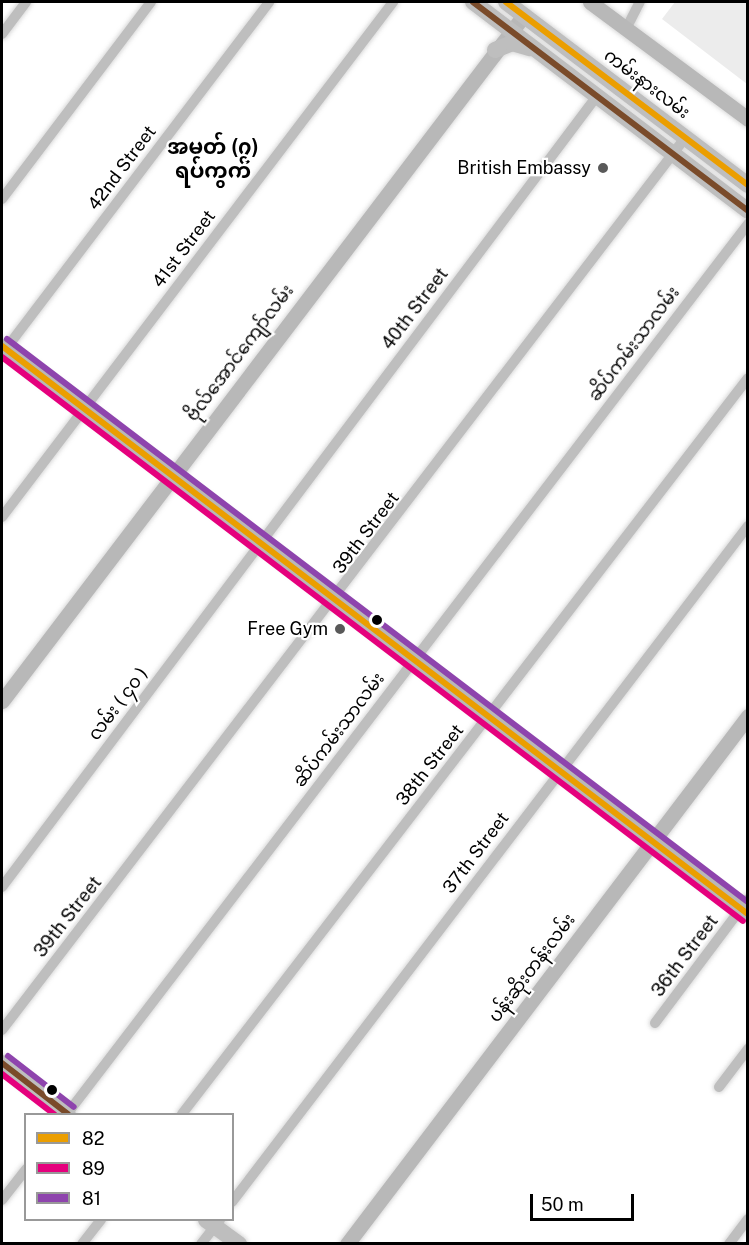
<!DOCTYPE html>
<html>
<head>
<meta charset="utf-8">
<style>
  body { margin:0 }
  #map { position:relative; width:749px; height:1245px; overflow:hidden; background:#fff; font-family:"Public Sans","Noto Sans Myanmar",sans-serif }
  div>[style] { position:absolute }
  .green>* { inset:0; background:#ececec }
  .roads { filter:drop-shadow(0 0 2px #dbdbdb) drop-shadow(0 0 2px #dbdbdb) }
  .street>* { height:10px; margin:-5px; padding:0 5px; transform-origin:5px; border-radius:5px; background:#bebebe }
  .secondary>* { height:15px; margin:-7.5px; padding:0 7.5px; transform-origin:7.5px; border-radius:7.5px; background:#b8b8b8 }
  .primary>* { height:16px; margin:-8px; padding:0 8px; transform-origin:8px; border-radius:8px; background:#bebebe }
  .bus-1>* { height:6px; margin:-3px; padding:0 3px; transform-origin:3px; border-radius:3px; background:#eb9e00 }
  .bus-2>* { height:6px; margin:-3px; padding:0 3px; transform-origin:3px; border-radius:3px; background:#e5007d }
  .bus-3>* { height:6px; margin:-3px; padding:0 3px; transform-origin:3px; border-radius:3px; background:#8e44ad }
  .bus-4>* { height:6px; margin:-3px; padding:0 3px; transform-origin:3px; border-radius:3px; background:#7a4b2a }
  .dots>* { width:16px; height:16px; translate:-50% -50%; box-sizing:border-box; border:3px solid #fff; border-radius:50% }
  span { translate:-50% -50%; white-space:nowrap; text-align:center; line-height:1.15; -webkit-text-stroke:4.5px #fff; paint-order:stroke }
  .street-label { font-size:18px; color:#000 }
  .poi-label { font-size:18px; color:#000 }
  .right { translate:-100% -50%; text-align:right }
  .quarter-label { font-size:21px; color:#000; font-weight:700 }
  .frame { position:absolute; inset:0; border:3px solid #000; pointer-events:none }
  .legend { position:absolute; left:24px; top:1113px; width:210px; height:108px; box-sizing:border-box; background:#fff; border:2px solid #999; margin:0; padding:8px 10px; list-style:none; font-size:18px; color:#000 }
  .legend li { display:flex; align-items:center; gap:12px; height:30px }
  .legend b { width:30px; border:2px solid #999 }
  .scale { position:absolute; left:530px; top:1194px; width:104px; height:27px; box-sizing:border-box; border:3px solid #000; border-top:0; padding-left:8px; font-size:18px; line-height:21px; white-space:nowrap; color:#000; -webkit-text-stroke:4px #fff; paint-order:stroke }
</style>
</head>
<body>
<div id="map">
  <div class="green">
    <div style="clip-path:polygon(675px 2px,747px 2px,747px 84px,662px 19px)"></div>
  </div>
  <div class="roads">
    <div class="street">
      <div style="left:626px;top:29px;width:30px;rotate:-63deg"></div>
      <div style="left:2px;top:34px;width:40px;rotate:-53deg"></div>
      <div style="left:2px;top:199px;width:247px;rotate:-52.9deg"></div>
      <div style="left:2px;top:354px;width:442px;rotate:-52.8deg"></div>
      <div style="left:2px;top:517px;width:647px;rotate:-52.79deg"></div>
      <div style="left:2px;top:887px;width:990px;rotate:-53.05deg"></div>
      <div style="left:655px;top:1023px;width:155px;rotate:-53.1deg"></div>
      <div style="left:2px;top:1030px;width:1123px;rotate:-52.56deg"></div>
      <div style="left:719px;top:1087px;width:48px;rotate:-52.7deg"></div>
      <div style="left:67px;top:1114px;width:1121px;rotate:-52.58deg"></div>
      <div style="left:182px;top:1114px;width:928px;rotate:-52.44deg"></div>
      <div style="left:2px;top:1200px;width:39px;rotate:-52deg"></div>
      <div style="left:232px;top:1202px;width:850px;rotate:-52.65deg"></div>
      <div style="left:82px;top:1244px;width:31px;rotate:-52deg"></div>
      <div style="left:201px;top:1244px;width:31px;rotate:-52deg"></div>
      <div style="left:729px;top:1244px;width:31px;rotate:-53deg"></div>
    </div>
    <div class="secondary">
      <div style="left:590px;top:2px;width:197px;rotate:36.5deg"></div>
      <div style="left:2px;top:346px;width:938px;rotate:37.29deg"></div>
      <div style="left:2px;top:701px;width:862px;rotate:-52.73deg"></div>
      <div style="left:347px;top:1244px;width:663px;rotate:-52.78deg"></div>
    </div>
    <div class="primary">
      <div style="left:473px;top:2px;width:345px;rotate:37.2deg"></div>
      <div style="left:506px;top:2px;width:303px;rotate:37.1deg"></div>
      <div style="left:495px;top:50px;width:18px;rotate:-22deg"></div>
      <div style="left:512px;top:43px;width:19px;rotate:16deg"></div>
      <div style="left:2px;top:1063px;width:83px;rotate:37.7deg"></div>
      <div style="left:206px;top:1220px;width:41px;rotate:36deg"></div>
    </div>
  </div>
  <div class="bus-1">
    <div style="left:506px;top:2px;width:303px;rotate:37.1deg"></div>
    <div style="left:2px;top:346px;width:938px;rotate:37.29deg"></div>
  </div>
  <div class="bus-2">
    <div style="left:2px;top:357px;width:931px;rotate:37.28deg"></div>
    <div style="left:2px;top:1074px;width:66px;rotate:37.6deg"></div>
  </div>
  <div class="bus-3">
    <div style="left:7px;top:339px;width:931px;rotate:37.23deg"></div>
    <div style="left:8px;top:1056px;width:83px;rotate:37.7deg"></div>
  </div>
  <div class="bus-4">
    <div style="left:473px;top:2px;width:345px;rotate:37.2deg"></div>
    <div style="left:2px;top:1063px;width:83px;rotate:37.7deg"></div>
  </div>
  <div class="dots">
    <div style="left:603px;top:168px;background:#595959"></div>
    <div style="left:377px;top:620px;background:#000"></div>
    <div style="left:340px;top:629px;background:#595959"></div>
    <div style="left:52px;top:1090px;background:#000"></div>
  </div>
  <div class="street-label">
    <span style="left:647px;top:84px;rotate:37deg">ကမ်းနားလမ်း</span>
    <span style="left:122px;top:168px;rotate:-53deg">42nd Street</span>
    <span style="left:184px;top:249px;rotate:-53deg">41st Street</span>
    <span style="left:415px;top:309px;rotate:-53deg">40th Street</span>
    <span style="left:634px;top:344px;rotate:-53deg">ဆိပ်ကမ်းသာလမ်း</span>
    <span style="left:240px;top:353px;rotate:-53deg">ဗိုလ်အောင်ကျော်လမ်း</span>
    <span style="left:366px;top:533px;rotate:-53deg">39th Street</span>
    <span style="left:118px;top:704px;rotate:-53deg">လမ်း ( ၄၀ )</span>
    <span style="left:339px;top:730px;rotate:-53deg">ဆိပ်ကမ်းသာလမ်း</span>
    <span style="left:430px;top:765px;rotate:-52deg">38th Street</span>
    <span style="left:476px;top:853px;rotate:-53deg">37th Street</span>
    <span style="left:68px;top:917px;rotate:-52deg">39th Street</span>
    <span style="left:685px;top:956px;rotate:-53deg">36th Street</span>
    <span style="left:532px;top:968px;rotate:-53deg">ပန်းဆိုးတန်းလမ်း</span>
  </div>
  <div class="poi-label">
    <span class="right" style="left:591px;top:168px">British Embassy</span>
    <span class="right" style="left:328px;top:629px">Free Gym</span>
  </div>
  <div class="quarter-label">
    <span style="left:213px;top:159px">အမှတ် (၇)<br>ရပ်ကွက်</span>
  </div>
  <div class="frame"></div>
  <ul class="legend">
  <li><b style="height:8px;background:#eb9e00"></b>82</li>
  <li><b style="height:8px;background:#e5007d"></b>89</li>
  <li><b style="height:8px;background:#8e44ad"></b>81</li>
  </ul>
  <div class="scale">50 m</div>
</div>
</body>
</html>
